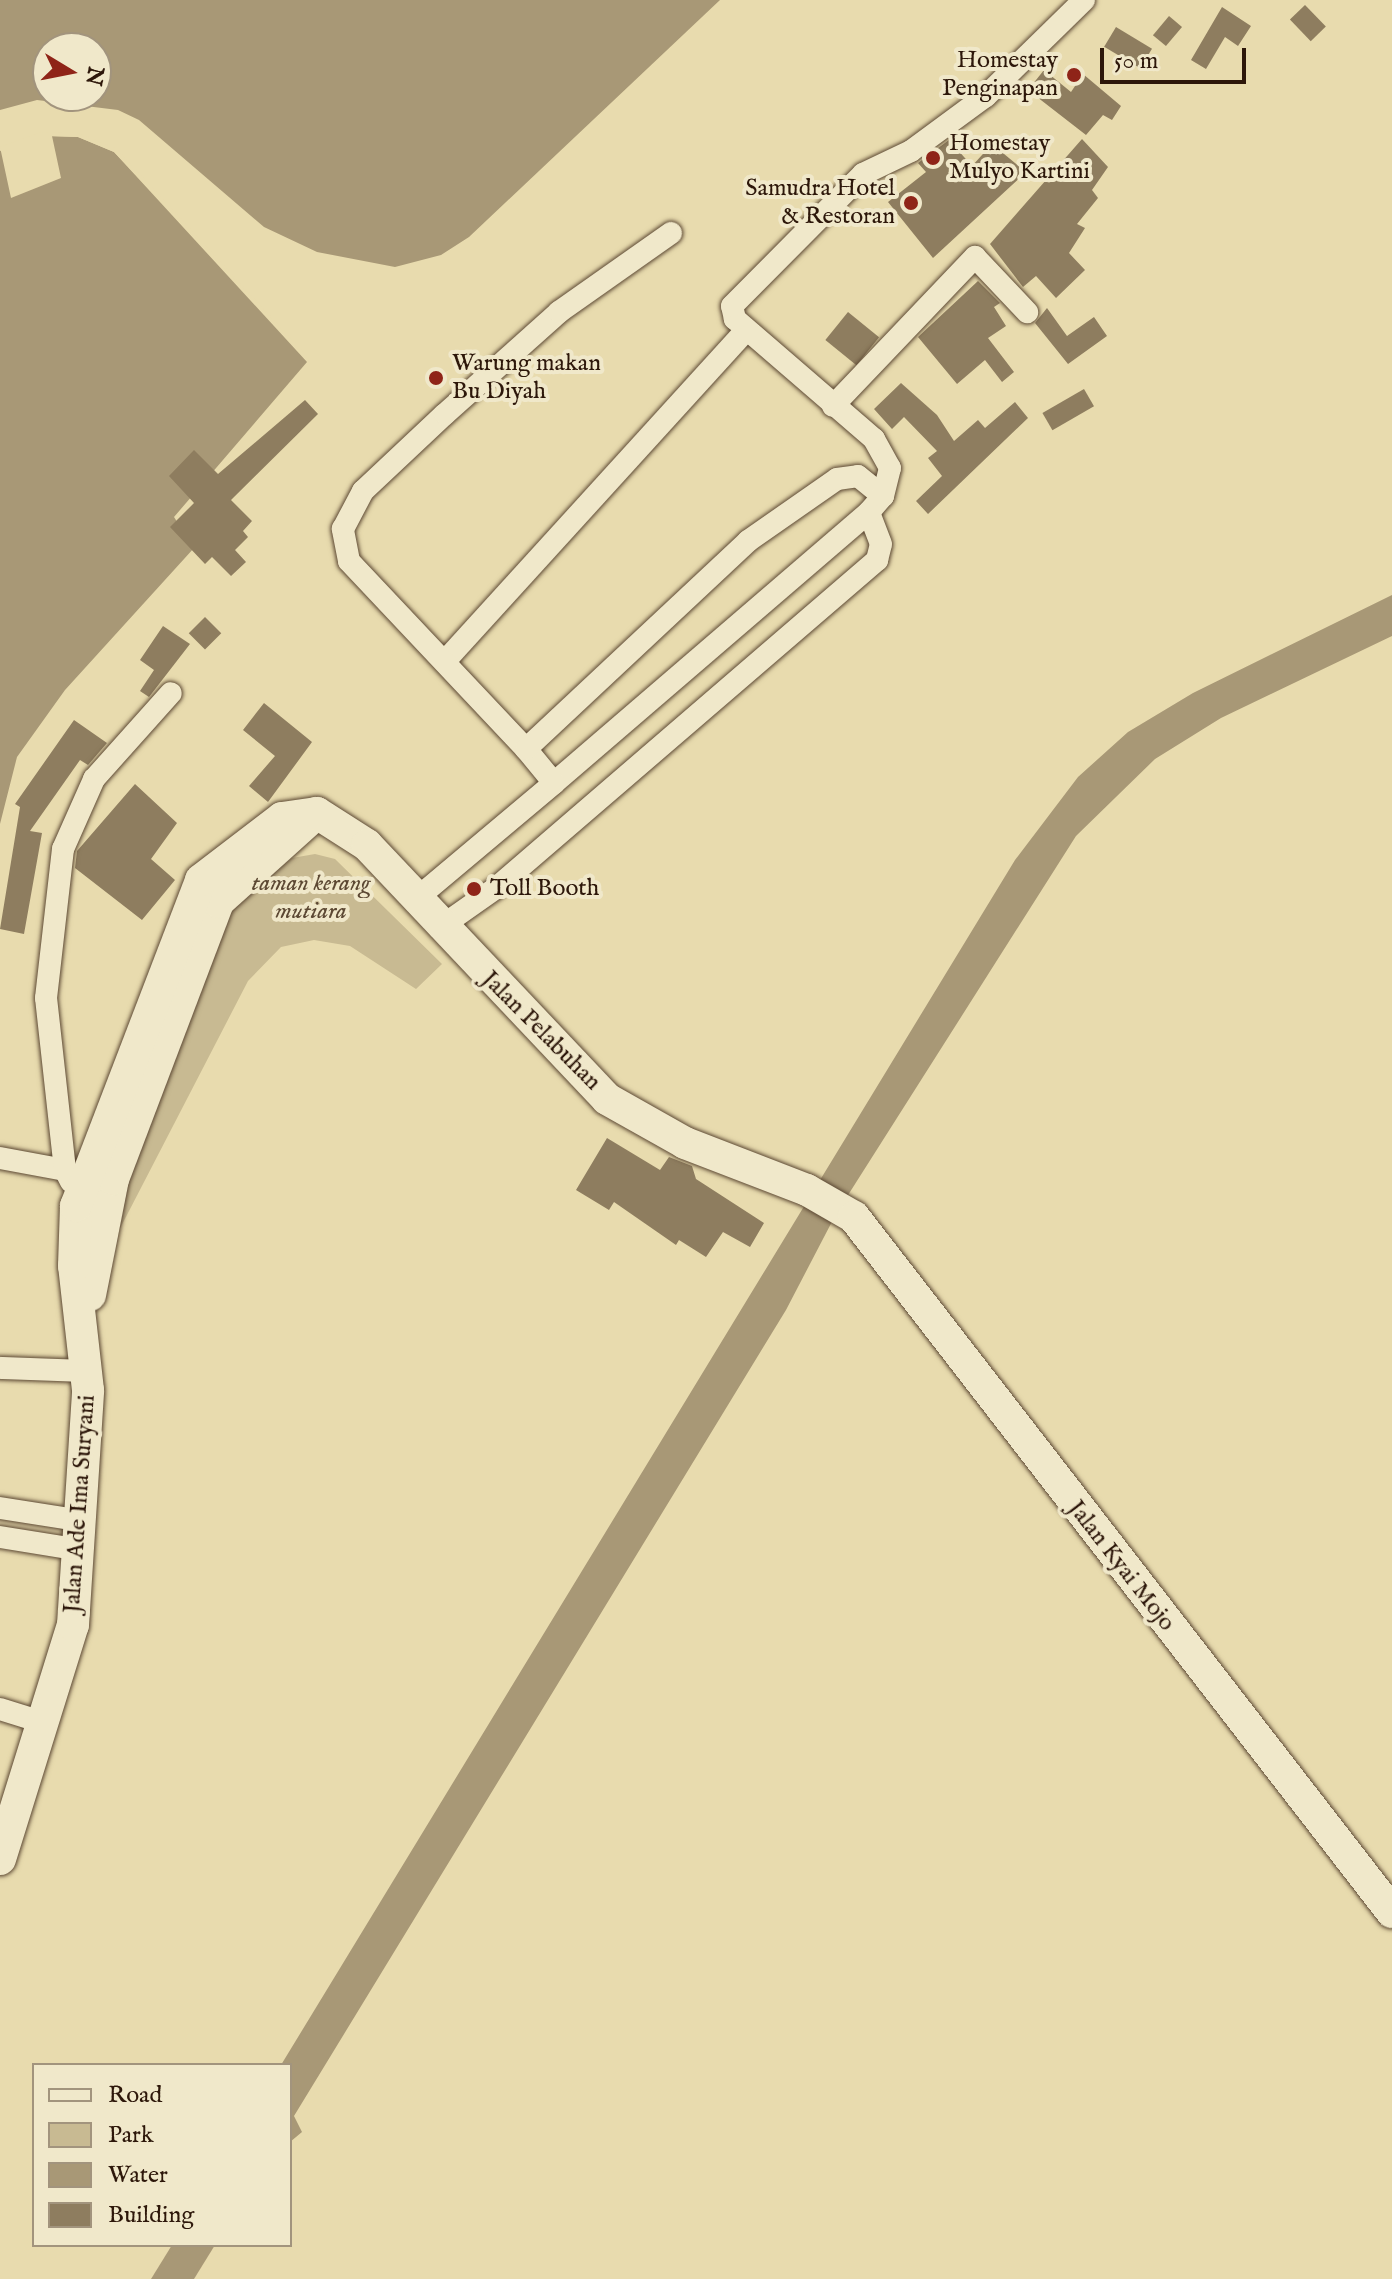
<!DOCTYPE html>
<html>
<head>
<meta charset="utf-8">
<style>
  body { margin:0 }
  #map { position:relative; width:1392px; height:2279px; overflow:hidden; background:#e8dbae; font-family:"IM FELL English",serif }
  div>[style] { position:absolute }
  .green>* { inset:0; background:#c8ba92 }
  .water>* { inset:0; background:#a89876 }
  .pier>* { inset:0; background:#e8dbae }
  .building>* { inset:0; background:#8e7d5f; transform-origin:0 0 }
  .roads { filter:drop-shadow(0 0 2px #5c4833) drop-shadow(0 0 2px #5c4833) }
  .minor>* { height:22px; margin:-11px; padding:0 11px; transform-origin:11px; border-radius:11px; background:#f0e8ca }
  .secondary>* { height:32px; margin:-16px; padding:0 16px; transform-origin:16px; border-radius:16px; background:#f0e8ca }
  .dots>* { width:22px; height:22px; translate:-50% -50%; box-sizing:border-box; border:4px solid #f0e8ca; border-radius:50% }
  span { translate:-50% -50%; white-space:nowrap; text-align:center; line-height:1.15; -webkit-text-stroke:8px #f0e8ca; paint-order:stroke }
  .poi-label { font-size:24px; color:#2d170a }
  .right { translate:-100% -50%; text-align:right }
  .left { translate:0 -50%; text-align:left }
  .park-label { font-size:24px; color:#5c4833; font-style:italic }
  .street-label { font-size:24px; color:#2d170a }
  .legend { position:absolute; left:32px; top:2063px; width:260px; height:184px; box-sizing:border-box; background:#f0e8ca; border:2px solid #a2947d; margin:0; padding:10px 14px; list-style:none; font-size:24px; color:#2d170a }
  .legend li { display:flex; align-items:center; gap:16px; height:40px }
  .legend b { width:40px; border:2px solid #a2947d }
  .north { position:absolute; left:32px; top:32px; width:80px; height:80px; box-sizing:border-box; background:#f0e8ca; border:2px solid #a2947d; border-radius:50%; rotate:100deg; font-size:22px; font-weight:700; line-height:32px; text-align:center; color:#2d170a }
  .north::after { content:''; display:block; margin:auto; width:28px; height:36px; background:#8f2418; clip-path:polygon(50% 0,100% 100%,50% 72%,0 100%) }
  .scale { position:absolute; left:1100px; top:48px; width:146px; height:36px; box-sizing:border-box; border:4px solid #2d170a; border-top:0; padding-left:10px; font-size:24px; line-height:28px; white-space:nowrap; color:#2d170a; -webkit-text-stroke:6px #f0e8ca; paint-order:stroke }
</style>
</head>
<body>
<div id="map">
  <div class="green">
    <div style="clip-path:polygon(315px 854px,335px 859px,442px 964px,416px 989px,350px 946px,314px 940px,281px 947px,248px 981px,99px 1269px,109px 1206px,229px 908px,292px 858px)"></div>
  </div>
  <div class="water">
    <div style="clip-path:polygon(evenodd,0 0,720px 0,469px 237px,441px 255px,395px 267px,317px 252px,264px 227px,139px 120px,118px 110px,37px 100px,0 110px,0 0,48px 48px,96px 48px,96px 96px,48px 96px,48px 48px)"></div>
    <div style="clip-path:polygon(42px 136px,78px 137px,114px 152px,307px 362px,174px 517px,194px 548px,65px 690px,17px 757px,0 824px,0 151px)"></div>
    <div style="clip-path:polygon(1392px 595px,1392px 636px,1221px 718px,1155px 759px,1076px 836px,836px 1214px,786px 1310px,294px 2116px,302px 2132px,290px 2142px,290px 2065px,281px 2065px,1015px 860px,1078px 777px,1128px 732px,1193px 693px)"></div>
    <div style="clip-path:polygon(172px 2245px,215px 2245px,194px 2279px,151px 2279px)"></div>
  </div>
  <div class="pier">
    <div style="clip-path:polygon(41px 132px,79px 133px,117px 149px,310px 359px,114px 152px,78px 137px,52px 136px,61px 178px,11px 198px,0 147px)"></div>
  </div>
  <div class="building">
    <div style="left:1305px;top:5px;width:30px;height:21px;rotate:46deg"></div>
    <div style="clip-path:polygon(1222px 7px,1251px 26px,1238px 46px,1225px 37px,1206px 69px,1191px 60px)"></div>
    <div style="left:1169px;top:16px;width:17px;height:25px;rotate:40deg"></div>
    <div style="left:1116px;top:27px;width:42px;height:23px;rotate:31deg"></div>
    <div style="clip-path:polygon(1044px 70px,1071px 92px,1083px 74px,1121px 106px,1112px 120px,1103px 115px,1086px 135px,1028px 90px)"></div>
    <div style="clip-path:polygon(1082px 139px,1108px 167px,1092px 190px,1098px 198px,1077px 224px,1085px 228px,1069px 253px,1085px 270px,1056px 298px,1036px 276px,1023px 287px,990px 244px)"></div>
    <div style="clip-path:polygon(949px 140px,972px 166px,992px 144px,1026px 172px,933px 258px,888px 202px,926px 172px,918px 163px)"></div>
    <div style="clip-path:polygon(978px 281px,1000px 303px,994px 307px,1006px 326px,988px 338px,1014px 372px,1002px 382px,985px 360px,957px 384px,918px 337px)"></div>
    <div style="clip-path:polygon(1047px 308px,1067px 336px,1094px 317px,1107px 336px,1068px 364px,1035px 323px)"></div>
    <div style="left:848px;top:312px;width:40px;height:36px;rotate:39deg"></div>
    <div style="clip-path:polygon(901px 383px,937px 415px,954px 441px,978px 420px,985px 428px,1015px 402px,1028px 418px,928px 514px,916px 501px,942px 476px,928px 458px,937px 451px,904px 417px,892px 429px,874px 409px)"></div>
    <div style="left:1084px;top:389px;width:20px;height:48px;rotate:60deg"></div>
    <div style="clip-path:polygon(305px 400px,318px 414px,231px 500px,252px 521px,243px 531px,248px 537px,235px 550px,246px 562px,231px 576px,212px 557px,205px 564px,170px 527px,194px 503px,169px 476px,194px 450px,218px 474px)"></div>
    <div style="left:205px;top:617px;width:23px;height:23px;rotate:45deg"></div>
    <div style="clip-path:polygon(163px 626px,190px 644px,149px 697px,140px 691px,154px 670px,140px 660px)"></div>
    <div style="clip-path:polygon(264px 703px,312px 742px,268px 802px,249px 786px,275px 756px,243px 730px)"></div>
    <div style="clip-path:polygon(74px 720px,107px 743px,88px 765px,80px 760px,30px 831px,42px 833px,24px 934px,0 929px,20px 807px,15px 804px)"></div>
    <div style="clip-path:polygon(135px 784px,177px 823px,151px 859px,175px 880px,142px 920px,75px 868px,77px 851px)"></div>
    <div style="clip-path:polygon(607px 1138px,660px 1170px,669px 1157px,692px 1166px,696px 1179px,764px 1223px,750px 1247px,723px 1232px,706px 1257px,679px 1240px,676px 1245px,614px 1202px,609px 1210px,576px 1190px)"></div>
  </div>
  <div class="roads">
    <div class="minor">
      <div style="left:833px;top:406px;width:206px;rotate:-46.4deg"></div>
      <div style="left:975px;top:257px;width:76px;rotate:46.6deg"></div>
      <div style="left:446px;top:660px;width:446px;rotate:-47.7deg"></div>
      <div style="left:526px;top:749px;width:258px;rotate:-133.3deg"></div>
      <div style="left:349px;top:561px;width:33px;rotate:-101deg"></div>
      <div style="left:343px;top:529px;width:43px;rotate:-62.2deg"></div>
      <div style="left:363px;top:491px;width:112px;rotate:-43.2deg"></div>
      <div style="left:445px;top:414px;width:153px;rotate:-41.8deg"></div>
      <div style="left:559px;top:312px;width:137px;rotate:-35.2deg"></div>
      <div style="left:554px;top:783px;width:416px;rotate:-40.7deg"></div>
      <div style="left:416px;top:899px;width:180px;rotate:-40deg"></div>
      <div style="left:554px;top:783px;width:44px;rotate:-129.5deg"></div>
      <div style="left:526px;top:749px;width:304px;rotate:-43.1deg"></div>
      <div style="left:748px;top:541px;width:108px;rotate:-34.9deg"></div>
      <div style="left:837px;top:479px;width:21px;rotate:-8deg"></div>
      <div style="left:858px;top:476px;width:32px;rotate:39deg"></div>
      <div style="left:439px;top:928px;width:70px;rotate:-35.1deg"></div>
      <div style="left:496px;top:888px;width:503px;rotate:-40.72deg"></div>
      <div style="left:877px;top:560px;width:16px;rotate:-76deg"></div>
      <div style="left:881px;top:544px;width:34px;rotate:-111deg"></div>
      <div style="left:869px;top:512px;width:21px;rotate:-49deg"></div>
      <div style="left:883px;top:496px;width:29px;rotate:-76deg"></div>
      <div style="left:890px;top:468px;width:33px;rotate:-119deg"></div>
      <div style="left:874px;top:439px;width:184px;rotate:-139.2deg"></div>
      <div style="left:735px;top:319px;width:13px;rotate:-103deg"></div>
      <div style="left:732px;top:306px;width:186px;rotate:-45.2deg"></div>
      <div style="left:863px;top:174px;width:53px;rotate:-25.6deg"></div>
      <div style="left:911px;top:151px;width:93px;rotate:-36.3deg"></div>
      <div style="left:986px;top:96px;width:137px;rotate:-44.4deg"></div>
      <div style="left:0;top:1158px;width:66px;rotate:10.5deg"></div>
      <div style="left:65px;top:1170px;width:13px;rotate:63deg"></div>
      <div style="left:65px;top:1170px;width:173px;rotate:-96.3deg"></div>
      <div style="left:46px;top:998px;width:150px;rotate:-83.5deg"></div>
      <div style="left:63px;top:849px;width:77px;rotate:-66.1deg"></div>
      <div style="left:94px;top:779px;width:115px;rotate:-48.2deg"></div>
      <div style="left:0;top:1368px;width:88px;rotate:2deg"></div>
      <div style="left:0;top:1508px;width:84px;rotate:8.9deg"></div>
      <div style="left:0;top:1537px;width:81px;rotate:9.2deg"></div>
      <div style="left:0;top:1709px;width:47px;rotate:17.3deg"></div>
    </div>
    <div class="secondary">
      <div style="left:90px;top:1295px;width:118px;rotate:-78.8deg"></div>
      <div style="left:113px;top:1179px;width:296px;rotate:-69.2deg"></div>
      <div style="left:218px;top:902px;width:133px;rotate:-42deg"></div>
      <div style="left:0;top:1859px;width:245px;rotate:-72.7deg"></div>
      <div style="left:73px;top:1625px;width:235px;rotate:-86.3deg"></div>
      <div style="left:88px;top:1390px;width:125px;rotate:-96.4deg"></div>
      <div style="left:74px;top:1266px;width:60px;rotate:-88.1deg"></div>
      <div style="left:76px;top:1206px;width:349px;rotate:-69deg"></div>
      <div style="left:201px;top:880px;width:102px;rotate:-37.4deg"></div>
      <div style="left:282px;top:818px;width:35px;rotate:-8deg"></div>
      <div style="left:317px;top:813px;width:59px;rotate:32.6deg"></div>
      <div style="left:367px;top:845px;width:349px;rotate:46.6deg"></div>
      <div style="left:607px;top:1099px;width:90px;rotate:29.4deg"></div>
      <div style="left:685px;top:1143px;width:131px;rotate:21.1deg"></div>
      <div style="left:807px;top:1190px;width:54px;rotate:29.9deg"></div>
      <div style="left:854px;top:1217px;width:879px;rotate:52.26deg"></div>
    </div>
  </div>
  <div class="dots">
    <div style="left:1074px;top:75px;background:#8f2418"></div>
    <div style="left:933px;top:158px;background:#8f2418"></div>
    <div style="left:911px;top:203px;background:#8f2418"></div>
    <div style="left:436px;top:378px;background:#8f2418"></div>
    <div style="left:474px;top:889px;background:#8f2418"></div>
  </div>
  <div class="poi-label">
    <span class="right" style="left:1058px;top:75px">Homestay<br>Penginapan</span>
    <span class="left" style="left:949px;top:158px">Homestay<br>Mulyo Kartini</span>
    <span class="right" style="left:895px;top:203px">Samudra Hotel<br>&amp; Restoran</span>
    <span class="left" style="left:452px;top:378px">Warung makan<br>Bu Diyah</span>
    <span class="left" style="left:490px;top:889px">Toll Booth</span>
  </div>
  <div class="park-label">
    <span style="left:311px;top:898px">taman kerang<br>mutiara</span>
  </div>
  <div class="street-label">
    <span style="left:541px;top:1031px;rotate:45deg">Jalan Pelabuhan</span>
    <span style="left:80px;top:1504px;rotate:-86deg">Jalan Ade Ima Suryani</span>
    <span style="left:1121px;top:1566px;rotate:52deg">Jalan Kyai Mojo</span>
  </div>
  <ul class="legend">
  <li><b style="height:10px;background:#f0e8ca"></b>Road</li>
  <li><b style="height:22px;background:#c8ba92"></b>Park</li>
  <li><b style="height:22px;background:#a89876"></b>Water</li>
  <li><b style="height:22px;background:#8e7d5f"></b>Building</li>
  </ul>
  <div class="north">N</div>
  <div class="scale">50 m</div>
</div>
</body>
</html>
